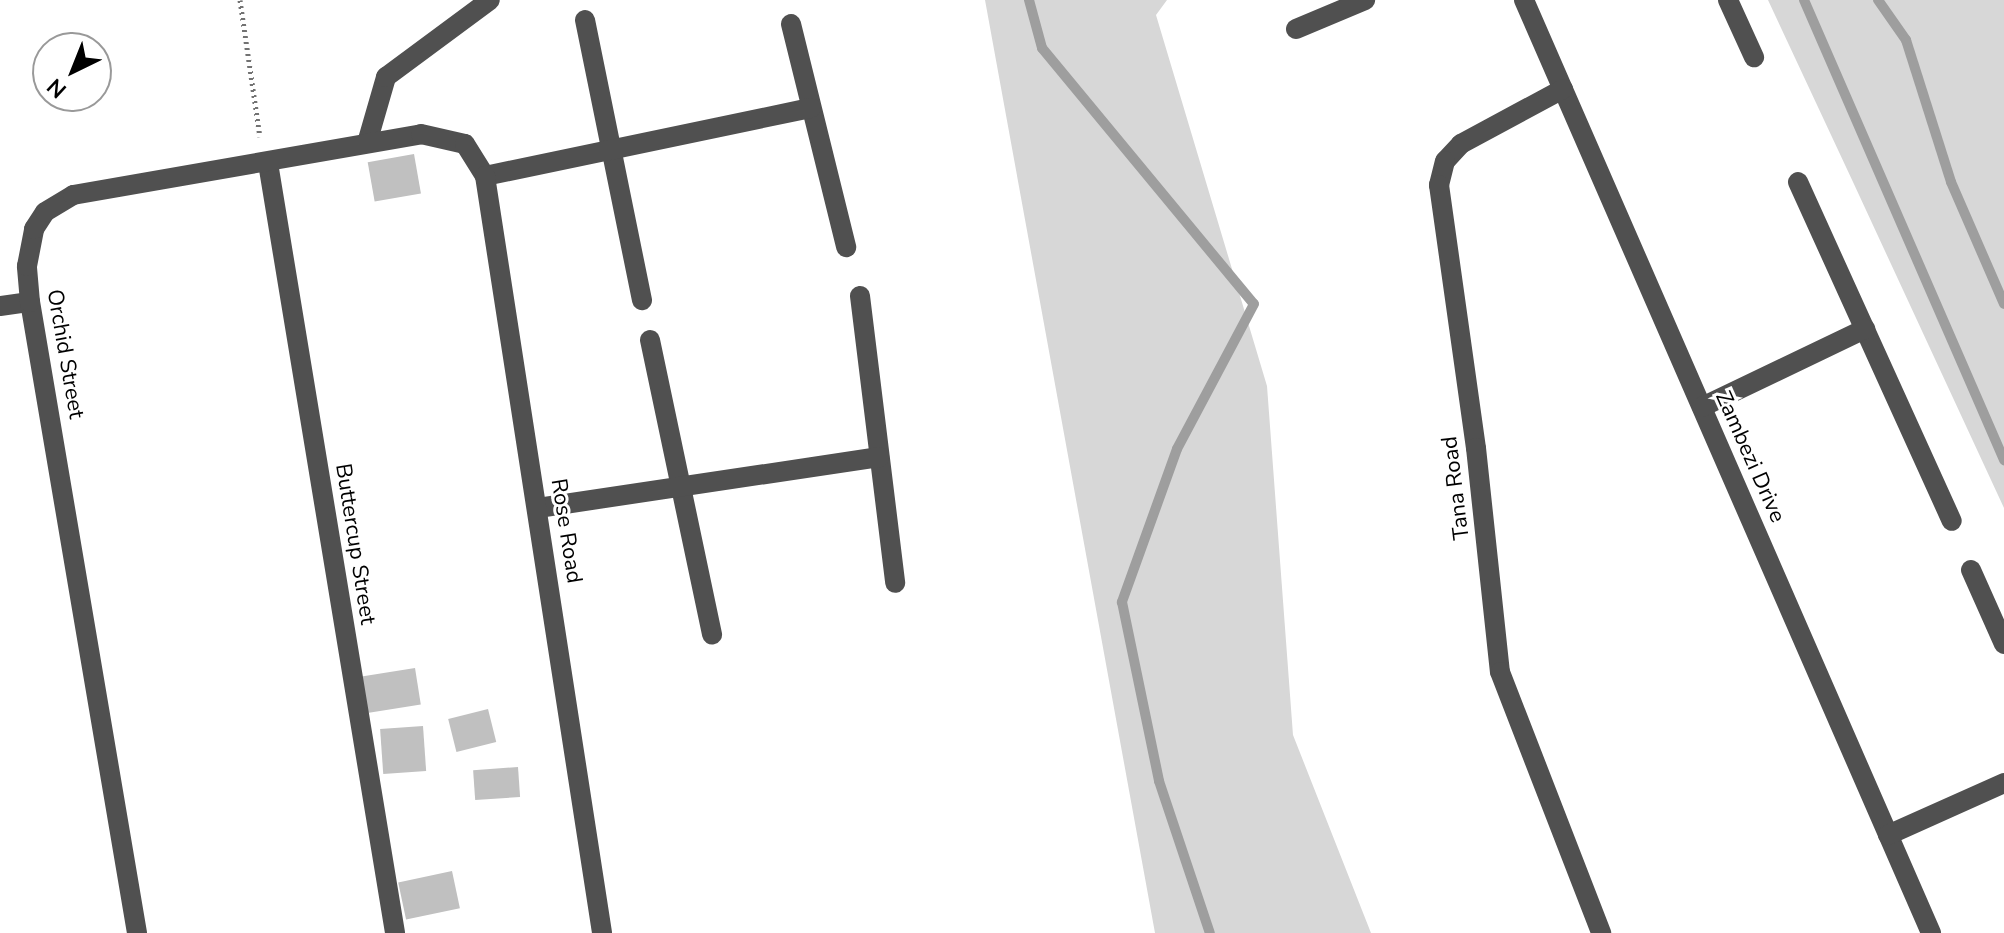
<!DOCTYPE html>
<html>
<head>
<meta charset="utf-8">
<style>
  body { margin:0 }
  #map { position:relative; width:2004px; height:933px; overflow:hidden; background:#fff; font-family:"Nunito Sans",sans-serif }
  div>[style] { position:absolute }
  .green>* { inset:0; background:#d7d7d7 }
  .stream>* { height:10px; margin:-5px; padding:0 5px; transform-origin:5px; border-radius:5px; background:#9e9e9e }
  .building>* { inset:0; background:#c0c0c0; transform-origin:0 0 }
  .path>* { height:5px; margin-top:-2.5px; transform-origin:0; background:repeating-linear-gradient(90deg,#727272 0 2px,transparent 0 6px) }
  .minor>* { height:20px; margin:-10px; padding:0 10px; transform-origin:10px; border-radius:10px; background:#505050 }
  span { translate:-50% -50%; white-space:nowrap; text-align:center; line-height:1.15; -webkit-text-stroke:6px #fff; paint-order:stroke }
  .street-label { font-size:22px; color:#000 }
  .north { position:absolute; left:32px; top:32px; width:80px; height:80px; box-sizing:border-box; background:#fff; border:2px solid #999; border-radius:50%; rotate:223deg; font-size:22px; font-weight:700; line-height:32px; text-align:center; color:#000 }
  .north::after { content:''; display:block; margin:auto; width:28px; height:36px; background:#000; clip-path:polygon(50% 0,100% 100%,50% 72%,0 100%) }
</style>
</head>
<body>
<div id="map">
  <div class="green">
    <div style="clip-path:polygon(985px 0,1167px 0,1156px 15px,1267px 386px,1293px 735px,1371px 933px,1155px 933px)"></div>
    <div style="clip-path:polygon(1768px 0,2004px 0,2004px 508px,1853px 182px)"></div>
  </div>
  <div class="stream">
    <div style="left:1029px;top:0;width:50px;rotate:74.8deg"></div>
    <div style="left:1042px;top:48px;width:332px;rotate:50.4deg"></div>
    <div style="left:1254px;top:304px;width:164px;rotate:118deg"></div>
    <div style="left:1177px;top:449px;width:163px;rotate:109.8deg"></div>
    <div style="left:1122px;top:602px;width:183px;rotate:78.3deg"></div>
    <div style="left:1159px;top:781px;width:160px;rotate:71.5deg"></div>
    <div style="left:1804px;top:0;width:502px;rotate:66.5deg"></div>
    <div style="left:1878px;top:0;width:49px;rotate:55deg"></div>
    <div style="left:1906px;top:40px;width:149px;rotate:72.4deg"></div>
    <div style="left:1951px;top:182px;width:133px;rotate:66.5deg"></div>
  </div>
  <div class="building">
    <div style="left:414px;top:154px;width:40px;height:47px;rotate:80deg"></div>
    <div style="left:415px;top:668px;width:37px;height:54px;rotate:81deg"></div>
    <div style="left:488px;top:709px;width:34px;height:41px;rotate:76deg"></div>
    <div style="left:423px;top:726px;width:45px;height:43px;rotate:86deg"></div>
    <div style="left:518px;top:767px;width:30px;height:45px;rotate:86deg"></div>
    <div style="left:452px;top:871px;width:38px;height:55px;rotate:78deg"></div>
  </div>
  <div class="path">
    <div style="left:240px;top:0;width:138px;rotate:81.7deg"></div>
  </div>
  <div class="minor">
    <div style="left:1524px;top:0;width:1018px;rotate:66.43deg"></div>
    <div style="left:1728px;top:0;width:63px;rotate:65.5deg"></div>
    <div style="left:585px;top:20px;width:286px;rotate:78.5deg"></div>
    <div style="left:791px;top:24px;width:230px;rotate:76.1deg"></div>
    <div style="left:1296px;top:29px;width:75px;rotate:-22.8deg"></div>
    <div style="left:1563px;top:89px;width:116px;rotate:151.7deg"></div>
    <div style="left:1461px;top:144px;width:23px;rotate:133deg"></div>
    <div style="left:1445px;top:161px;width:25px;rotate:104deg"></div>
    <div style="left:1439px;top:185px;width:266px;rotate:82deg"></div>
    <div style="left:1476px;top:448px;width:225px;rotate:83.9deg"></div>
    <div style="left:1500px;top:672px;width:280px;rotate:68.8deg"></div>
    <div style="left:367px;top:143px;width:69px;rotate:-73.9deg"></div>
    <div style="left:386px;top:77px;width:129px;rotate:-36.5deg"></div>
    <div style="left:268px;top:163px;width:780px;rotate:80.63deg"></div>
    <div style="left:485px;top:176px;width:333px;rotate:-11.8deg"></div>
    <div style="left:1798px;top:182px;width:372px;rotate:65.6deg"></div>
    <div style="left:860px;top:296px;width:289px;rotate:83deg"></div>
    <div style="left:0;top:306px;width:30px;rotate:-8deg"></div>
    <div style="left:650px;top:340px;width:301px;rotate:78.1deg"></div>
    <div style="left:1702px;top:407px;width:181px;rotate:-25.6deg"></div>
    <div style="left:538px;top:508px;width:345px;rotate:-8.5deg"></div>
    <div style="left:1971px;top:570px;width:81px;rotate:66deg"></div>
    <div style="left:1888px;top:835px;width:127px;rotate:-24.1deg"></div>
    <div style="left:137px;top:933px;width:640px;rotate:-99.62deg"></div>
    <div style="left:30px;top:302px;width:36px;rotate:-95deg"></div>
    <div style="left:27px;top:266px;width:38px;rotate:-79deg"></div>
    <div style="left:34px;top:229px;width:20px;rotate:-57deg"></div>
    <div style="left:45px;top:212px;width:33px;rotate:-31deg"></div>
    <div style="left:73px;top:195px;width:353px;rotate:-9.9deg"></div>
    <div style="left:421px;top:134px;width:45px;rotate:12.8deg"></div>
    <div style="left:465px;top:144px;width:38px;rotate:58deg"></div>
    <div style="left:485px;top:176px;width:766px;rotate:81.21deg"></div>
  </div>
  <div class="street-label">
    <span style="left:65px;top:354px;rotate:80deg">Orchid Street</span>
    <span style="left:1750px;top:457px;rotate:66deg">Zambezi Drive</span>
    <span style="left:1456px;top:488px;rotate:-97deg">Tana Road</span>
    <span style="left:566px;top:531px;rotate:81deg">Rose Road</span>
    <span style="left:355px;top:544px;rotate:81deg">Buttercup Street</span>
  </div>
  <div class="north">N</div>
</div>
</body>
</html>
